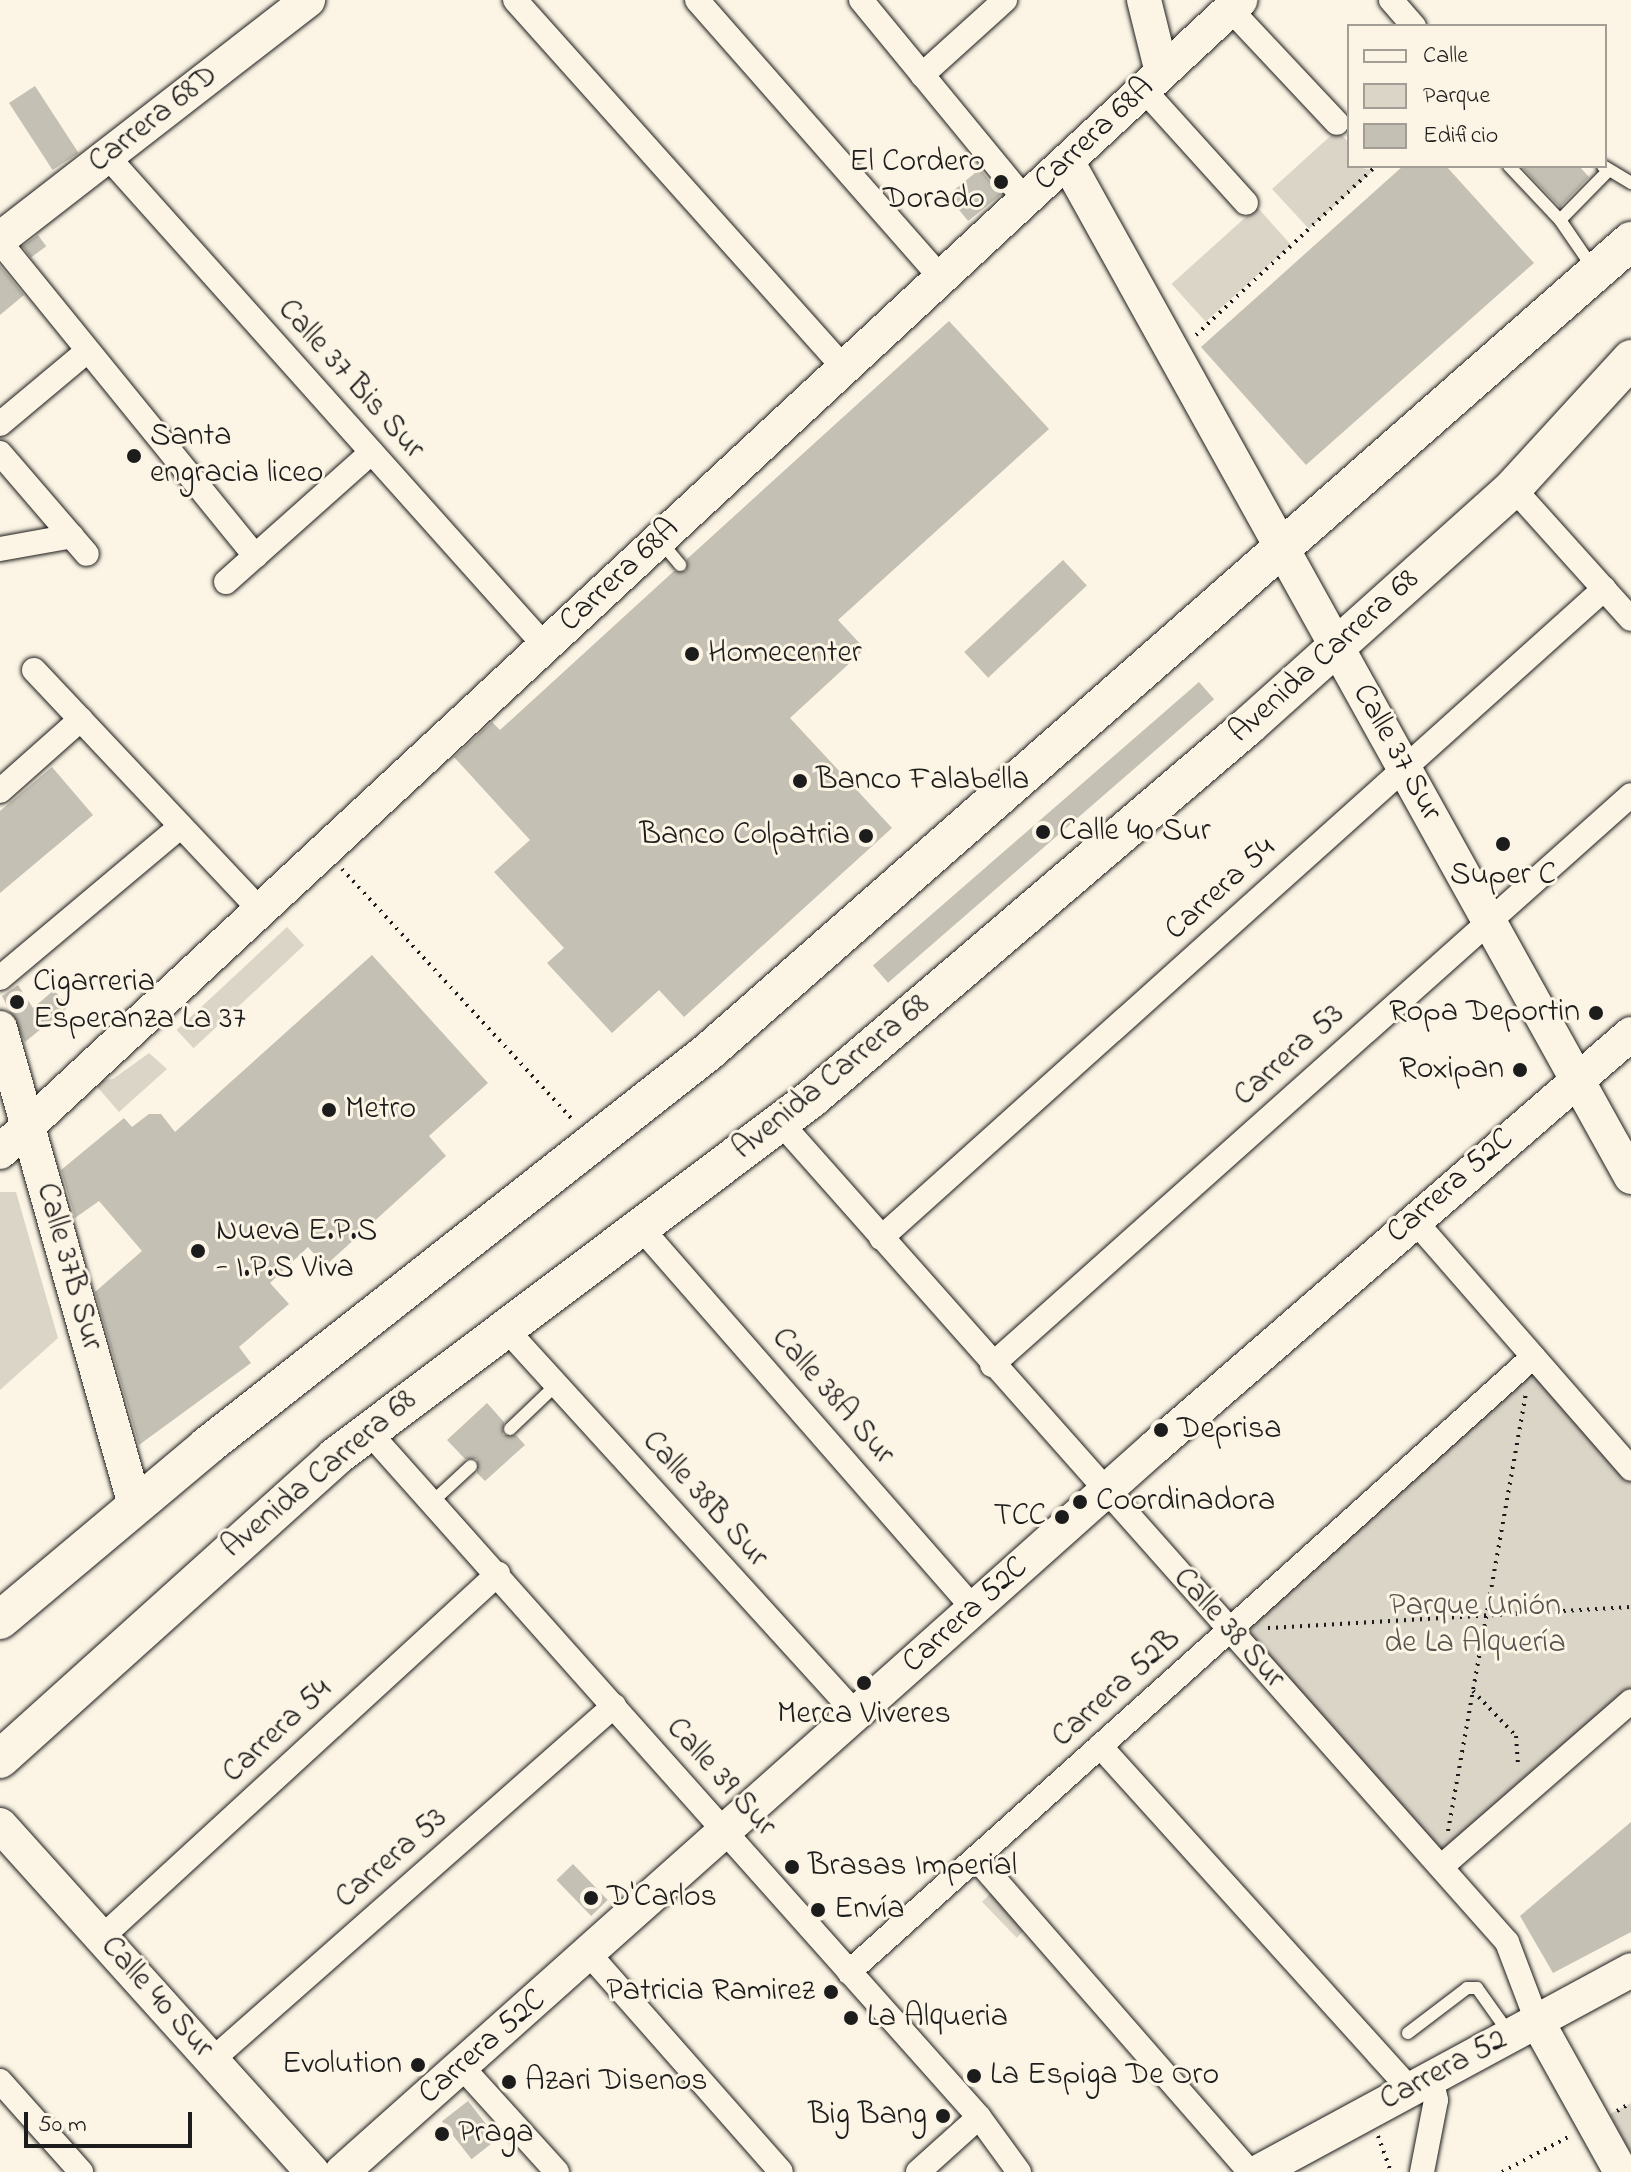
<!DOCTYPE html>
<html>
<head>
<meta charset="utf-8">
<style>
  body { margin:0 }
  #map { position:relative; width:1631px; height:2172px; overflow:hidden; background:#fcf5e5; font-family:"Indie Flower",sans-serif }
  div>[style] { position:absolute }
  .green>* { inset:0; background:#dbd5c8; transform-origin:0 0 }
  .building>* { inset:0; background:#c4c0b3; transform-origin:0 0 }
  .path>* { height:4px; margin-top:-2px; transform-origin:0; background:repeating-linear-gradient(90deg,#1c1c1c 0 2px,transparent 0 8px) }
  .roads { filter:drop-shadow(0 0 2px #1c1c1c) drop-shadow(0 0 2px #1c1c1c) }
  .lane>* { height:12px; margin:-6px; padding:0 6px; transform-origin:6px; border-radius:6px; background:#fcf5e5 }
  .street>* { height:24px; margin:-12px; padding:0 12px; transform-origin:12px; border-radius:12px; background:#fcf5e5 }
  .secondary>* { height:34px; margin:-17px; padding:0 17px; transform-origin:17px; border-radius:17px; background:#fcf5e5 }
  .primary>* { height:38px; margin:-19px; padding:0 19px; transform-origin:19px; border-radius:19px; background:#fcf5e5 }
  .dots>* { width:22px; height:22px; translate:-50% -50%; box-sizing:border-box; border:4px solid #fcf5e5; border-radius:50% }
  span { translate:-50% -50%; white-space:nowrap; text-align:center; line-height:1.15; -webkit-text-stroke:6px #fcf5e5; paint-order:stroke }
  .street-label { font-size:32px; color:#1c1c1c }
  .poi-label { font-size:32px; color:#1c1c1c }
  .right { translate:-100% -50%; text-align:right }
  .left { translate:0 -50%; text-align:left }
  .park-label { font-size:32px; color:#555450 }
  .legend { position:absolute; left:1347px; top:24px; width:260px; height:144px; box-sizing:border-box; background:#fcf5e5; border:2px solid #a29e95; margin:0; padding:10px 14px; list-style:none; font-size:24px; color:#1c1c1c }
  .legend li { display:flex; align-items:center; gap:16px; height:40px }
  .legend b { width:40px; border:2px solid #a29e95 }
  .scale { position:absolute; left:24px; top:2112px; width:168px; height:36px; box-sizing:border-box; border:4px solid #1c1c1c; border-top:0; padding-left:10px; font-size:24px; line-height:28px; white-space:nowrap; color:#1c1c1c; -webkit-text-stroke:6px #fcf5e5; paint-order:stroke }
</style>
</head>
<body>
<div id="map">
  <div class="green">
    <div style="clip-path:polygon(1337px 130px,1349px 143px,1349px 166px,1374px 170px,1309px 229px,1272px 189px)"></div>
    <div style="left:1257px;top:207px;width:51px;height:115px;rotate:48deg"></div>
    <div style="left:287px;top:927px;width:25px;height:151px;rotate:47deg"></div>
    <div style="clip-path:polygon(149px 1053px,167px 1069px,119px 1112px,92px 1081px,113px 1079px)"></div>
    <div style="clip-path:polygon(0 1192px,16px 1192px,58px 1338px,0 1390px)"></div>
    <div style="clip-path:polygon(1532px 1361px,1631px 1474px,1631px 1697px,1442px 1862px,1238px 1630px)"></div>
    <div style="left:992px;top:1892px;width:50px;height:14px;rotate:46deg"></div>
    <div style="clip-path:polygon(1631px 2103px,1631px 2153px,1610px 2114px)"></div>
  </div>
  <div class="building">
    <div style="left:35px;top:86px;width:80px;height:31px;rotate:57deg"></div>
    <div style="clip-path:polygon(1403px 166px,1446px 166px,1534px 263px,1306px 465px,1201px 347px)"></div>
    <div style="clip-path:polygon(1521px 166px,1579px 166px,1589px 177px,1560px 207px)"></div>
    <div style="left:980px;top:169px;width:33px;height:42px;rotate:51deg"></div>
    <div style="left:38px;top:235px;width:14px;height:19px;rotate:54deg"></div>
    <div style="clip-path:polygon(0 266px,24px 295px,0 315px)"></div>
    <div style="clip-path:polygon(949px 321px,1049px 429px,838px 620px,865px 649px,790px 718px,892px 828px,684px 1017px,659px 990px,612px 1033px,547px 963px,564px 948px,494px 872px,530px 840px,454px 757px,492px 722px,500px 730px,674px 571px,686px 571px,687px 559px)"></div>
    <div style="left:1063px;top:560px;width:35px;height:135px;rotate:47deg"></div>
    <div style="left:1199px;top:682px;width:23px;height:432px;rotate:49deg"></div>
    <div style="clip-path:polygon(52px 767px,93px 815px,0 893px,0 811px)"></div>
    <div style="clip-path:polygon(372px 955px,488px 1083px,429px 1136px,446px 1156px,325px 1266px,308px 1247px,270px 1283px,289px 1304px,239px 1347px,251px 1363px,139px 1445px,95px 1292px,142px 1251px,99px 1201px,75px 1218px,61px 1170px,124px 1118px,132px 1127px,149px 1114px,161px 1114px,175px 1132px)"></div>
    <div style="clip-path:polygon(18px 985px,33px 1008px,54px 990px,68px 1007px,25px 1042px,2px 996px)"></div>
    <div style="clip-path:polygon(487px 1403px,504px 1422px,503px 1435px,516px 1435px,525px 1445px,485px 1481px,477px 1473px,477px 1459px,465px 1459px,447px 1440px)"></div>
    <div style="clip-path:polygon(1631px 1822px,1631px 1932px,1553px 1973px,1520px 1916px)"></div>
    <div style="left:573px;top:1864px;width:50px;height:23px;rotate:46deg"></div>
    <div style="left:468px;top:2101px;width:48px;height:33px;rotate:52deg"></div>
  </div>
  <div class="path">
    <div style="left:1196px;top:335px;width:247px;rotate:-43.2deg"></div>
    <div style="left:342px;top:869px;width:343px;rotate:47.4deg"></div>
    <div style="left:1268px;top:1628px;width:364px;rotate:-3.3deg"></div>
    <div style="left:1473px;top:1691px;width:62px;rotate:46.3deg"></div>
    <div style="left:1516px;top:1736px;width:31px;rotate:86deg"></div>
    <div style="left:1448px;top:1831px;width:444px;rotate:-79.9deg"></div>
    <div style="left:1617px;top:2111px;width:16px;rotate:-30deg"></div>
    <div style="left:1378px;top:2136px;width:38px;rotate:70deg"></div>
    <div style="left:1502px;top:2172px;width:77px;rotate:-27.9deg"></div>
  </div>
  <div class="roads">
    <div class="lane">
      <div style="left:1509px;top:166px;width:74px;rotate:46.6deg"></div>
      <div style="left:1560px;top:220px;width:58px;rotate:55.5deg"></div>
      <div style="left:1603px;top:166px;width:33px;rotate:31deg"></div>
      <div style="left:1560px;top:220px;width:69px;rotate:-45.6deg"></div>
      <div style="left:661px;top:542px;width:30px;rotate:50deg"></div>
      <div style="left:510px;top:1429px;width:64px;rotate:-43.7deg"></div>
      <div style="left:432px;top:1502px;width:53px;rotate:-42.7deg"></div>
      <div style="left:1408px;top:2033px;width:74px;rotate:-37.3deg"></div>
      <div style="left:1467px;top:1988px;width:10px"></div>
      <div style="left:1477px;top:1988px;width:55px;rotate:54.6deg"></div>
    </div>
    <div class="street">
      <div style="left:515px;top:0;width:494px;rotate:48.2deg"></div>
      <div style="left:697px;top:0;width:370px;rotate:48.7deg"></div>
      <div style="left:861px;top:0;width:259px;rotate:50.6deg"></div>
      <div style="left:1391px;top:0;width:35px;rotate:49deg"></div>
      <div style="left:1230px;top:9px;width:156px;rotate:46.8deg"></div>
      <div style="left:922px;top:75px;width:112px;rotate:-42.1deg"></div>
      <div style="left:1144px;top:90px;width:152px;rotate:47.9deg"></div>
      <div style="left:107px;top:156px;width:657px;rotate:48.21deg"></div>
      <div style="left:0;top:242px;width:405px;rotate:50.9deg"></div>
      <div style="left:0;top:424px;width:112px;rotate:-39.9deg"></div>
      <div style="left:0;top:453px;width:133px;rotate:49.3deg"></div>
      <div style="left:1513px;top:488px;width:176px;rotate:48deg"></div>
      <div style="left:0;top:549px;width:73px;rotate:-10.2deg"></div>
      <div style="left:226px;top:582px;width:195px;rotate:-41.7deg"></div>
      <div style="left:34px;top:670px;width:330px;rotate:46.7deg"></div>
      <div style="left:0;top:791px;width:108px;rotate:-41.6deg"></div>
      <div style="left:0;top:978px;width:236px;rotate:-40deg"></div>
      <div style="left:780px;top:1122px;width:1096px;rotate:48.44deg"></div>
      <div style="left:1507px;top:1942px;width:85px;rotate:69.2deg"></div>
      <div style="left:1414px;top:1220px;width:330px;rotate:48.9deg"></div>
      <div style="left:641px;top:1228px;width:506px;rotate:48.85deg"></div>
      <div style="left:881px;top:1238px;width:972px;rotate:-41.91deg"></div>
      <div style="left:505px;top:1328px;width:523px;rotate:47.71deg"></div>
      <div style="left:992px;top:1365px;width:856px;rotate:-41.73deg"></div>
      <div style="left:368px;top:1431px;width:919px;rotate:48.31deg"></div>
      <div style="left:979px;top:2117px;width:68px;rotate:54deg"></div>
      <div style="left:1100px;top:1746px;width:462px;rotate:47.9deg"></div>
      <div style="left:976px;top:1858px;width:417px;rotate:48.9deg"></div>
      <div style="left:1441px;top:1867px;width:252px;rotate:-41.1deg"></div>
      <div style="left:101px;top:1938px;width:539px;rotate:-42.52deg"></div>
      <div style="left:589px;top:1954px;width:290px;rotate:48.6deg"></div>
      <div style="left:849px;top:1972px;width:920px;rotate:-41.96deg"></div>
      <div style="left:212px;top:2060px;width:536px;rotate:-41.37deg"></div>
      <div style="left:461px;top:2066px;width:143px;rotate:47.8deg"></div>
      <div style="left:0;top:2081px;width:122px;rotate:48.3deg"></div>
      <div style="left:918px;top:2172px;width:82px;rotate:-42deg"></div>
      <div style="left:1422px;top:2172px;width:73px;rotate:-79deg"></div>
      <div style="left:1436px;top:2100px;width:23px;rotate:-103deg"></div>
    </div>
    <div class="secondary">
      <div style="left:1144px;top:0;width:74px;rotate:76deg"></div>
      <div style="left:1067px;top:161px;width:1162px;rotate:60.96deg"></div>
      <div style="left:0;top:239px;width:390px;rotate:-37.8deg"></div>
      <div style="left:0;top:1028px;width:497px;rotate:74.2deg"></div>
      <div style="left:0;top:1152px;width:1693px;rotate:-42.89deg"></div>
      <div style="left:0;top:1825px;width:467px;rotate:48deg"></div>
      <div style="left:1537px;top:2021px;width:173px;rotate:60.9deg"></div>
      <div style="left:342px;top:2172px;width:1089px;rotate:-41.73deg"></div>
      <div style="left:1155px;top:1447px;width:630px;rotate:-40.95deg"></div>
      <div style="left:1258px;top:2172px;width:424px;rotate:-28.4deg"></div>
    </div>
    <div class="primary">
      <div style="left:0;top:1620px;width:270px;rotate:-40deg"></div>
      <div style="left:207px;top:1446px;width:637px;rotate:-38.18deg"></div>
      <div style="left:708px;top:1052px;width:1229px;rotate:-41.3deg"></div>
      <div style="left:0;top:1759px;width:451px;rotate:-42deg"></div>
      <div style="left:335px;top:1457px;width:596px;rotate:-36.95deg"></div>
      <div style="left:811px;top:1099px;width:575px;rotate:-40.48deg"></div>
      <div style="left:1248px;top:726px;width:356px;rotate:-41.9deg"></div>
      <div style="left:1513px;top:488px;width:175px;rotate:-47.5deg"></div>
    </div>
  </div>
  <div class="dots">
    <div style="left:1001px;top:182px;background:#1c1c1c"></div>
    <div style="left:134px;top:456px;background:#1c1c1c"></div>
    <div style="left:692px;top:654px;background:#1c1c1c"></div>
    <div style="left:800px;top:781px;background:#1c1c1c"></div>
    <div style="left:1043px;top:832px;background:#1c1c1c"></div>
    <div style="left:866px;top:836px;background:#1c1c1c"></div>
    <div style="left:1503px;top:844px;background:#1c1c1c"></div>
    <div style="left:17px;top:1002px;background:#1c1c1c"></div>
    <div style="left:1596px;top:1013px;background:#1c1c1c"></div>
    <div style="left:1520px;top:1070px;background:#1c1c1c"></div>
    <div style="left:329px;top:1110px;background:#1c1c1c"></div>
    <div style="left:198px;top:1251px;background:#1c1c1c"></div>
    <div style="left:1161px;top:1430px;background:#1c1c1c"></div>
    <div style="left:1080px;top:1502px;background:#1c1c1c"></div>
    <div style="left:1062px;top:1517px;background:#1c1c1c"></div>
    <div style="left:864px;top:1683px;background:#1c1c1c"></div>
    <div style="left:792px;top:1867px;background:#1c1c1c"></div>
    <div style="left:591px;top:1898px;background:#1c1c1c"></div>
    <div style="left:818px;top:1910px;background:#1c1c1c"></div>
    <div style="left:831px;top:1992px;background:#1c1c1c"></div>
    <div style="left:851px;top:2018px;background:#1c1c1c"></div>
    <div style="left:418px;top:2065px;background:#1c1c1c"></div>
    <div style="left:974px;top:2076px;background:#1c1c1c"></div>
    <div style="left:509px;top:2082px;background:#1c1c1c"></div>
    <div style="left:943px;top:2116px;background:#1c1c1c"></div>
    <div style="left:442px;top:2134px;background:#1c1c1c"></div>
  </div>
  <div class="street-label">
    <span style="left:154px;top:120px;rotate:-38deg">Carrera 68D</span>
    <span style="left:1095px;top:135px;rotate:-43deg">Carrera 68A</span>
    <span style="left:350px;top:380px;rotate:48deg">Calle 37 Bis Sur</span>
    <span style="left:620px;top:576px;rotate:-43deg">Carrera 68A</span>
    <span style="left:1325px;top:657px;rotate:-42deg">Avenida Carrera 68</span>
    <span style="left:1396px;top:753px;rotate:61deg">Calle 37 Sur</span>
    <span style="left:1221px;top:890px;rotate:-42deg">Carrera 54</span>
    <span style="left:1290px;top:1056px;rotate:-42deg">Carrera 53</span>
    <span style="left:832px;top:1078px;rotate:-39deg">Avenida Carrera 68</span>
    <span style="left:1451px;top:1187px;rotate:-41deg">Carrera 52C</span>
    <span style="left:68px;top:1267px;rotate:74deg">Calle 37B Sur</span>
    <span style="left:832px;top:1397px;rotate:49deg">Calle 38A Sur</span>
    <span style="left:320px;top:1475px;rotate:-40deg">Avenida Carrera 68</span>
    <span style="left:704px;top:1500px;rotate:48deg">Calle 38B Sur</span>
    <span style="left:966px;top:1616px;rotate:-42deg">Carrera 52C</span>
    <span style="left:1228px;top:1629px;rotate:48deg">Calle 38 Sur</span>
    <span style="left:1117px;top:1689px;rotate:-42deg">Carrera 52B</span>
    <span style="left:278px;top:1732px;rotate:-43deg">Carrera 54</span>
    <span style="left:720px;top:1778px;rotate:48deg">Calle 39 Sur</span>
    <span style="left:392px;top:1859px;rotate:-41deg">Carrera 53</span>
    <span style="left:156px;top:1998px;rotate:48deg">Calle 40 Sur</span>
    <span style="left:483px;top:2048px;rotate:-41deg">Carrera 52C</span>
    <span style="left:1444px;top:2071px;rotate:-28deg">Carrera 52</span>
  </div>
  <div class="poi-label">
    <span class="right" style="left:985px;top:182px">El Cordero<br>Dorado</span>
    <span class="left" style="left:150px;top:456px">Santa<br>engracia liceo</span>
    <span class="left" style="left:708px;top:654px">Homecenter</span>
    <span class="left" style="left:816px;top:781px">Banco Falabella</span>
    <span class="left" style="left:1059px;top:832px">Calle 40 Sur</span>
    <span class="right" style="left:850px;top:836px">Banco Colpatria</span>
    <span style="left:1503px;top:876px">Super C</span>
    <span class="left" style="left:33px;top:1002px">Cigarreria<br>Esperanza La 37</span>
    <span class="right" style="left:1580px;top:1013px">Ropa Deportin</span>
    <span class="right" style="left:1504px;top:1070px">Roxipan</span>
    <span class="left" style="left:345px;top:1110px">Metro</span>
    <span class="left" style="left:216px;top:1251px">Nueva E.P.S<br>- I.P.S Viva</span>
    <span class="left" style="left:1177px;top:1430px">Deprisa</span>
    <span class="left" style="left:1096px;top:1502px">Coordinadora</span>
    <span class="right" style="left:1046px;top:1517px">TCC</span>
    <span style="left:864px;top:1715px">Merca Viveres</span>
    <span class="left" style="left:808px;top:1867px">Brasas Imperial</span>
    <span class="left" style="left:607px;top:1898px">D'Carlos</span>
    <span class="left" style="left:834px;top:1910px">Envía</span>
    <span class="right" style="left:815px;top:1992px">Patricia Ramirez</span>
    <span class="left" style="left:867px;top:2018px">La Alqueria</span>
    <span class="right" style="left:402px;top:2065px">Evolution</span>
    <span class="left" style="left:990px;top:2076px">La Espiga De Oro</span>
    <span class="left" style="left:525px;top:2082px">Azari Disenos</span>
    <span class="right" style="left:927px;top:2116px">Big Bang</span>
    <span class="left" style="left:458px;top:2134px">Praga</span>
  </div>
  <div class="park-label">
    <span style="left:1475px;top:1626px">Parque Unión<br>de La Alquería</span>
  </div>
  <ul class="legend">
  <li><b style="height:10px;background:#fcf5e5"></b>Calle</li>
  <li><b style="height:22px;background:#dbd5c8"></b>Parque</li>
  <li><b style="height:22px;background:#c4c0b3"></b>Edificio</li>
  </ul>
  <div class="scale">50 m</div>
</div>
</body>
</html>
